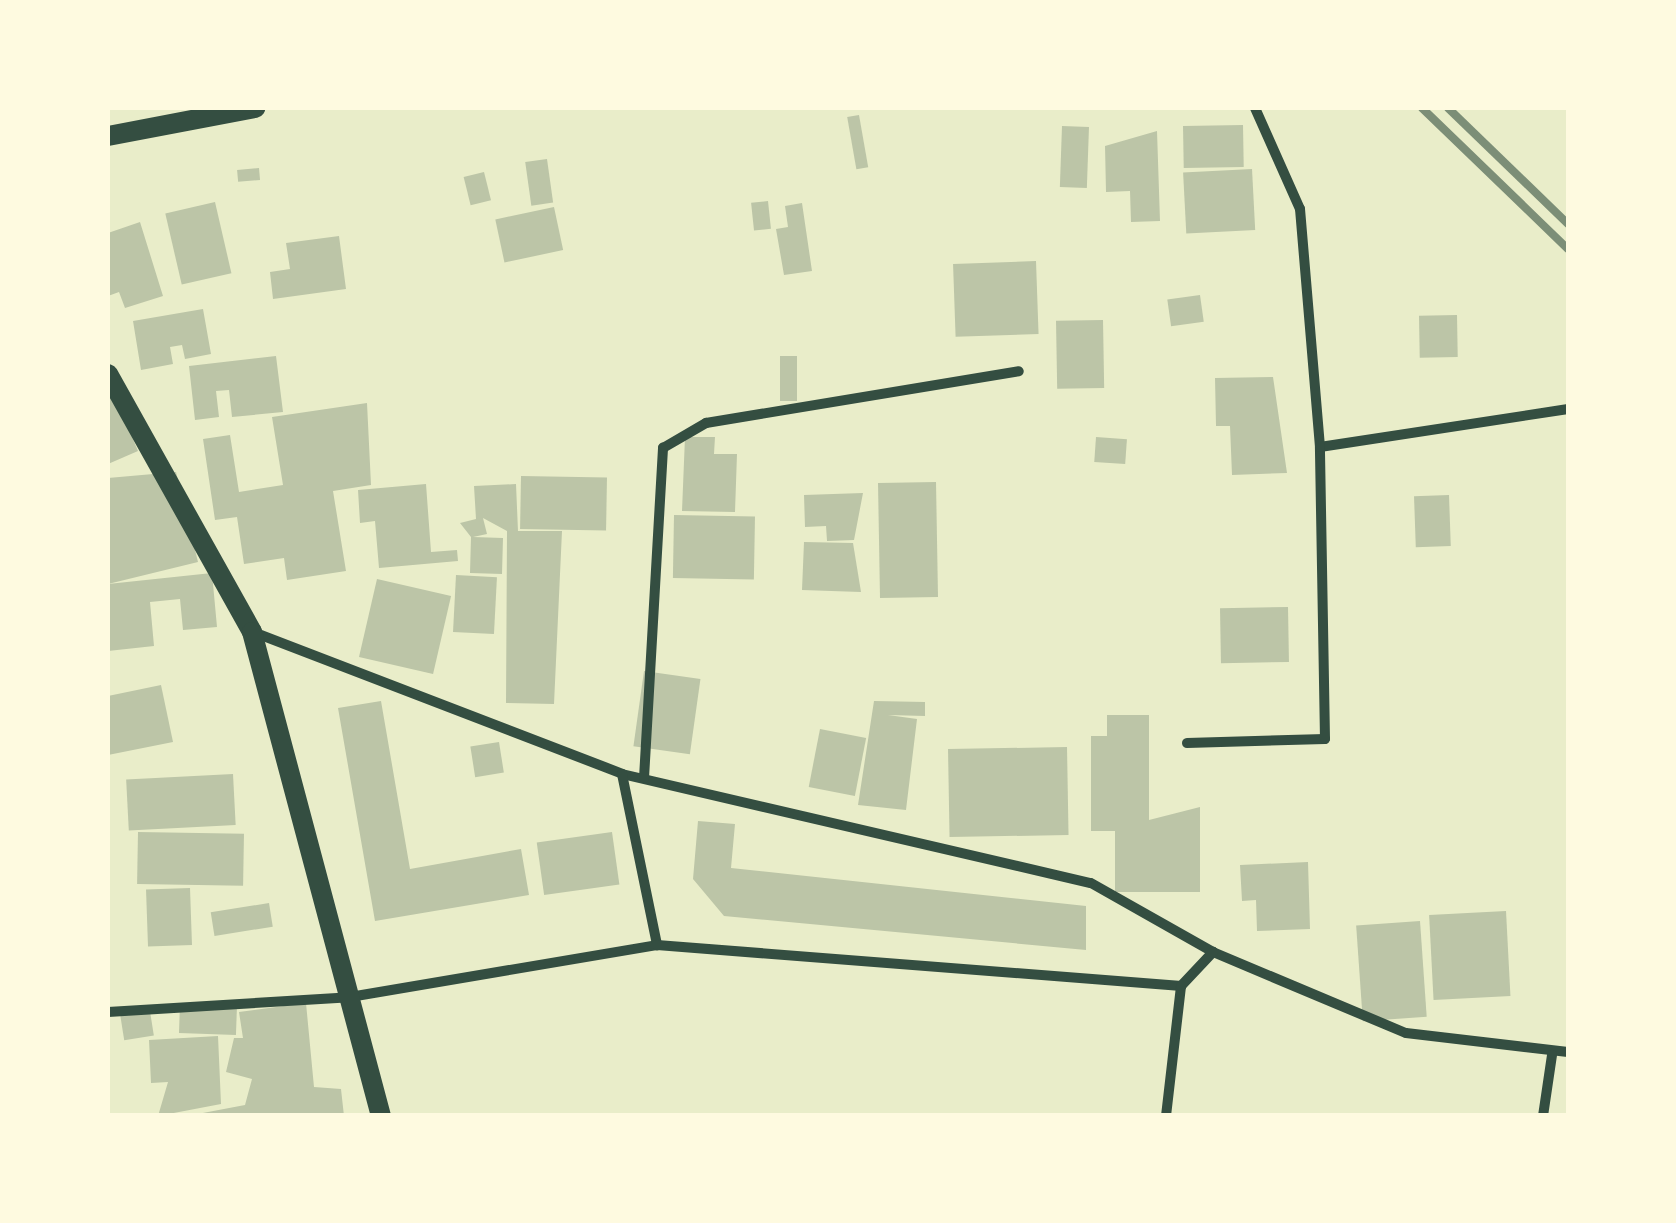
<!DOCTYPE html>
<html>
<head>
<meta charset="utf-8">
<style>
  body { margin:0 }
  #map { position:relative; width:1676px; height:1223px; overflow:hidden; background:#e9edc9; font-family:"Sofia Sans Condensed",sans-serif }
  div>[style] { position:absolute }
  .building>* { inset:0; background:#bcc5a7; transform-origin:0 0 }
  .minor>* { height:10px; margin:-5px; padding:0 5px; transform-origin:5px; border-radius:5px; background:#344e41 }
  .secondary>* { height:20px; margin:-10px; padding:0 10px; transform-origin:10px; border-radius:10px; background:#344e41 }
  .rail>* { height:8px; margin:-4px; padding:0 4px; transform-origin:4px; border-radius:4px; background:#7c8e77 }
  span { translate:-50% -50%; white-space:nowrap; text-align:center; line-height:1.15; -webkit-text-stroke:10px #fefae0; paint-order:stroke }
  .frame { position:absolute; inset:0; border:110px solid #fefae0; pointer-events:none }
</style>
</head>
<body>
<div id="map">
  <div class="building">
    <div style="left:859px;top:115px;width:53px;height:12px;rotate:80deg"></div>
    <div style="left:1243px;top:125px;width:42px;height:60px;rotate:89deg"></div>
    <div style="left:1062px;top:126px;width:27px;height:61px;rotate:2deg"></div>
    <div style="clip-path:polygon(1157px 131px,1160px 221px,1131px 222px,1130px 191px,1106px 192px,1105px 146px)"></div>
    <div style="left:547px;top:159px;width:44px;height:22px;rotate:82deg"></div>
    <div style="left:259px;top:168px;width:12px;height:22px;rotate:85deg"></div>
    <div style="left:1252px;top:169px;width:61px;height:69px;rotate:87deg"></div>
    <div style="left:484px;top:172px;width:29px;height:21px;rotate:76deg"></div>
    <div style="left:768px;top:201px;width:28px;height:17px;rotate:84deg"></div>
    <div style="left:215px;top:202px;width:73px;height:51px;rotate:77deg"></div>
    <div style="clip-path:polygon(802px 203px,812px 271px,784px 275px,776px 229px,788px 227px,785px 206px)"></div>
    <div style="left:554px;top:207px;width:44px;height:60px;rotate:78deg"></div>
    <div style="clip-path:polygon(140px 222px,163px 296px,125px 308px,119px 292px,108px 296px,108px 233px)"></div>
    <div style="clip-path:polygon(339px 236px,346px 289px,273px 299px,270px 272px,290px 269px,286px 243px)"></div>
    <div style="left:1036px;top:261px;width:73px;height:83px;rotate:88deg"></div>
    <div style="left:1200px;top:295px;width:27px;height:33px;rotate:82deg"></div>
    <div style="clip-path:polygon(203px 309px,211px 354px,185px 359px,182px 345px,170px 347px,173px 364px,141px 370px,133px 321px)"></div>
    <div style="left:1457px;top:315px;width:42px;height:38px;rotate:89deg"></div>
    <div style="left:1103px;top:320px;width:68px;height:47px;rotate:89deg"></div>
    <div style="clip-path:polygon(276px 356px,283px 412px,232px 417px,229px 390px,216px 391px,219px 417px,195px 420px,189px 366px)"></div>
    <div style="left:780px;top:356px;width:17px;height:45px"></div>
    <div style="clip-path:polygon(1273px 377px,1287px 473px,1232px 475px,1230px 426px,1216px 426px,1215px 378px)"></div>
    <div style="clip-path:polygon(108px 380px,138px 451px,108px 464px)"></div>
    <div style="clip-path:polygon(367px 403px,371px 485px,333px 491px,346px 571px,287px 580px,284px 558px,244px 564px,237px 517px,215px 520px,203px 439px,230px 435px,239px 492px,283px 485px,272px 417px)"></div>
    <div style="clip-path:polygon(685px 437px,715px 437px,714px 454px,737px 454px,735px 512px,682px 511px)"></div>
    <div style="left:1096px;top:437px;width:31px;height:25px;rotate:4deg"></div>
    <div style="clip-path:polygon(176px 472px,198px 562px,108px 584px,108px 478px)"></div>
    <div style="left:521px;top:476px;width:86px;height:53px;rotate:1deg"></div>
    <div style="left:936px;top:482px;width:115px;height:58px;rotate:89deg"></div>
    <div style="clip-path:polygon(426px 484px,431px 552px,457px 550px,458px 561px,379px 568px,375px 521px,360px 523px,358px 490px)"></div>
    <div style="clip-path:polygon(516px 484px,518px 531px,562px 531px,554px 704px,506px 703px,507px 531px,483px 518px,487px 534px,473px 537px,503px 538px,502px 574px,470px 573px,471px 537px,460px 523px,476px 519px,474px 486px)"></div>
    <div style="clip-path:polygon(863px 493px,854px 540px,827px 541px,826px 526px,805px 527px,804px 495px)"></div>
    <div style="left:1449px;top:495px;width:51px;height:35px;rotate:88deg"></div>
    <div style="left:674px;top:515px;width:81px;height:63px;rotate:1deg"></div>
    <div style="clip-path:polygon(804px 542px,853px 543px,861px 592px,802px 590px)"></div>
    <div style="clip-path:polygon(212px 573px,217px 627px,183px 630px,180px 599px,150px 602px,154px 646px,108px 651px,108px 584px)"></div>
    <div style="left:456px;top:575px;width:41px;height:57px;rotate:3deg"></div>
    <div style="left:377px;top:579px;width:76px;height:80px;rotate:13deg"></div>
    <div style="left:1288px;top:607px;width:55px;height:68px;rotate:89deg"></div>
    <div style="left:644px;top:671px;width:57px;height:76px;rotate:8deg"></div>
    <div style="clip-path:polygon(161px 685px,173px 742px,108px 755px,108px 696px)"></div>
    <div style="clip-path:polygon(381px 701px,410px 869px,521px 849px,529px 895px,375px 921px,338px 708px)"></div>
    <div style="clip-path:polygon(874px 701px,925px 702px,925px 716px,888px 715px,917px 719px,906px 810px,858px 805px)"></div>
    <div style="clip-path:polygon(1107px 715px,1149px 715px,1149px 820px,1200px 807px,1200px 892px,1115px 892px,1115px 831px,1091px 831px,1091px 736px,1107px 736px)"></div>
    <div style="left:820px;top:729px;width:47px;height:59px;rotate:11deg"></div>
    <div style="left:499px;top:742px;width:31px;height:29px;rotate:81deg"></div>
    <div style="left:1067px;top:747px;width:88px;height:119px;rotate:89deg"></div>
    <div style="left:233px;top:774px;width:51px;height:107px;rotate:87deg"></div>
    <div style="clip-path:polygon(698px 821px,735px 824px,731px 868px,1086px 906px,1086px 950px,724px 916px,693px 879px)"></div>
    <div style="left:138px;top:832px;width:106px;height:52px;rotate:1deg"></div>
    <div style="left:612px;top:832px;width:53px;height:76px;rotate:82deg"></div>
    <div style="clip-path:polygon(1308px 862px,1310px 929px,1257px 931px,1256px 900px,1242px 901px,1240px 865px)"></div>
    <div style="left:190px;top:888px;width:57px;height:44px;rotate:88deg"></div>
    <div style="left:269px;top:903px;width:24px;height:59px;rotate:81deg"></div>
    <div style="left:1506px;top:911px;width:85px;height:77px;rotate:87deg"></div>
    <div style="left:1420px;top:921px;width:96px;height:64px;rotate:86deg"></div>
    <div style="clip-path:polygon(306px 1003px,314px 1087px,341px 1089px,344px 1116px,187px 1116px,245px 1105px,252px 1079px,226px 1072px,234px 1038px,243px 1038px,239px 1012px)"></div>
    <div style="left:180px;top:1004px;width:57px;height:29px;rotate:2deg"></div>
    <div style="left:149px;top:1005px;width:31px;height:30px;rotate:81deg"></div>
    <div style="clip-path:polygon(218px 1036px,221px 1104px,158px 1116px,168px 1082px,151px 1083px,149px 1040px)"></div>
  </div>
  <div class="minor">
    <div style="left:1320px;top:447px;width:251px;rotate:-8.7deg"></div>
    <div style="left:253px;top:632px;width:395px;rotate:21deg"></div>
    <div style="left:622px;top:774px;width:481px;rotate:13.1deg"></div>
    <div style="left:1091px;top:883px;width:140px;rotate:29.5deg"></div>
    <div style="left:1213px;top:952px;width:209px;rotate:22.8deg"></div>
    <div style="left:1406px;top:1033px;width:163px;rotate:6.7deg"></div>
    <div style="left:1187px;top:743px;width:138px;rotate:-1.7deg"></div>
    <div style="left:1325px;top:739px;width:292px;rotate:-91deg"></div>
    <div style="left:1320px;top:447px;width:239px;rotate:-94.8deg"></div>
    <div style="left:1300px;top:209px;width:111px;rotate:-114deg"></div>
    <div style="left:622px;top:774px;width:175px;rotate:78.4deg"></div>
    <div style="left:644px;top:778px;width:331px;rotate:-86.7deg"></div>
    <div style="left:663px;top:448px;width:50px;rotate:-30.2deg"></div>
    <div style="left:706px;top:423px;width:317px;rotate:-9.4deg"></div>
    <div style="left:108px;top:1012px;width:242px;rotate:-3.5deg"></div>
    <div style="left:350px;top:997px;width:311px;rotate:-9.6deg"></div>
    <div style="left:657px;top:945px;width:526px;rotate:4.47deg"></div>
    <div style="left:1166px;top:1116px;width:131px;rotate:-83.4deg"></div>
    <div style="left:1181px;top:986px;width:47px;rotate:-46.7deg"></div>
    <div style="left:1543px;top:1116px;width:62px;rotate:-81.6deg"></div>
  </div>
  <div class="secondary">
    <div style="left:108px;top:136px;width:150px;rotate:-10.8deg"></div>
    <div style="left:108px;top:374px;width:295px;rotate:60.8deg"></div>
    <div style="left:252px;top:632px;width:501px;rotate:75.08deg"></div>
  </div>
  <div class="rail">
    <div style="left:1422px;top:108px;width:203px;rotate:44deg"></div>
    <div style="left:1448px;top:108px;width:167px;rotate:44deg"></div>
  </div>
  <div class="frame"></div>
</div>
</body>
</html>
